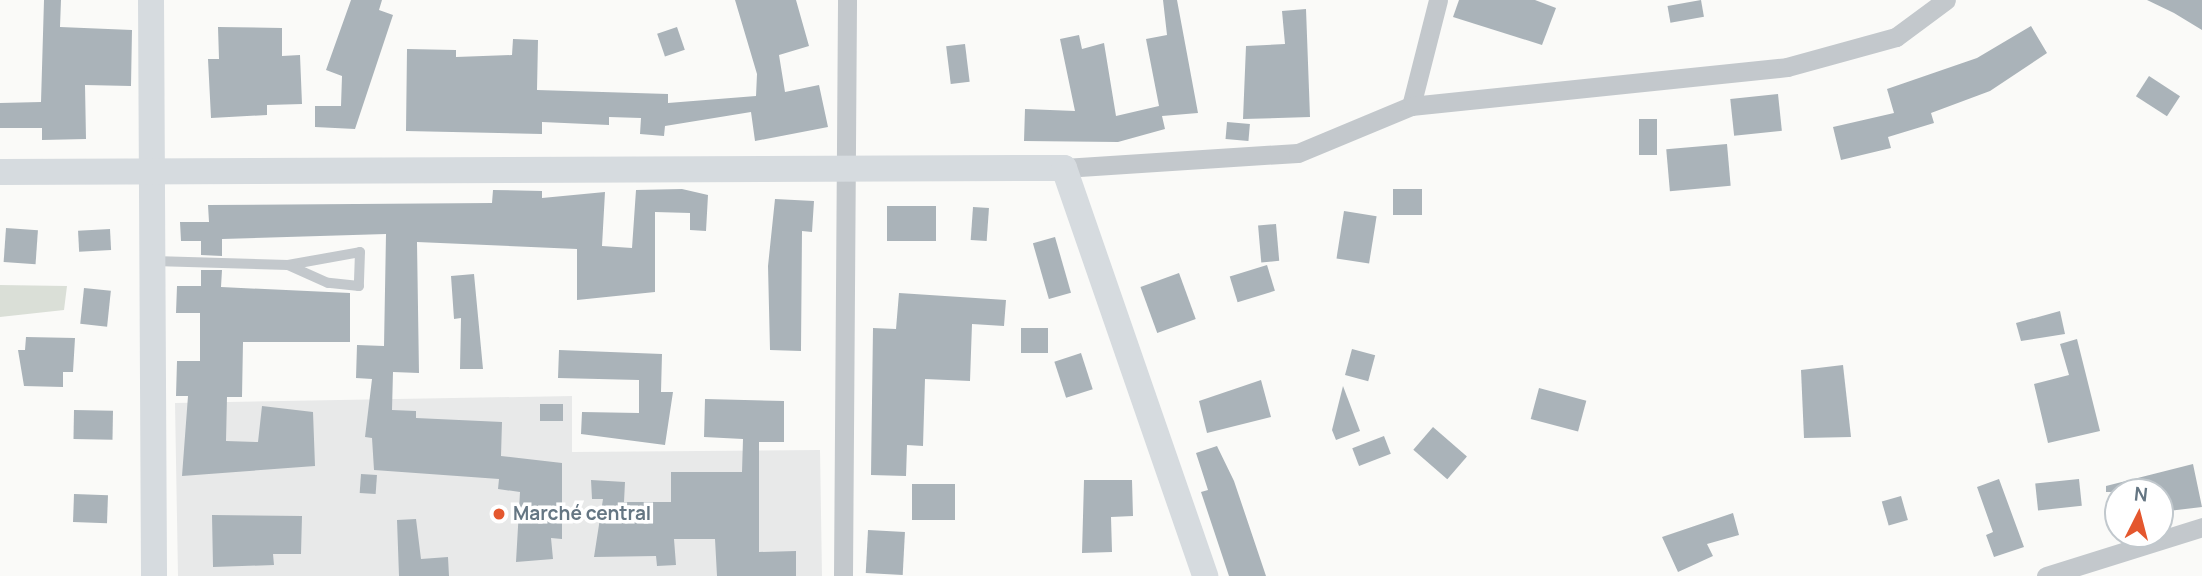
<!DOCTYPE html>
<html>
<head>
<meta charset="utf-8">
<style>
  body { margin:0 }
  #map { position:relative; width:2202px; height:576px; overflow:hidden; background:#fafaf8; font-family:Manrope,sans-serif }
  div>[style] { position:absolute }
  .built>* { inset:0; background:#e8e9e9 }
  .green>* { inset:0; background:#dadfd7 }
  .building>* { inset:0; background:#aab3b9; transform-origin:0 0 }
  .lane>* { height:10px; margin:-5px; padding:0 5px; transform-origin:5px; border-radius:5px; background:#c3c8cc }
  .street>* { height:19px; margin:-9.5px; padding:0 9.5px; transform-origin:9.5px; border-radius:9.5px; background:#c3c8cc }
  .secondary>* { height:26px; margin:-13px; padding:0 13px; transform-origin:13px; border-radius:13px; background:#d6dbdf }
  .dots>* { width:19px; height:19px; translate:-50% -50%; box-sizing:border-box; border:4px solid #fff; border-radius:50% }
  span { translate:-50% -50%; white-space:nowrap; text-align:center; line-height:1.15; -webkit-text-stroke:7px #fff; paint-order:stroke }
  .poi-label { font-size:19px; color:#657683; font-weight:700 }
  .left { translate:0 -50%; text-align:left }
  .north { position:absolute; left:2104px; top:478px; width:70px; height:70px; box-sizing:border-box; background:#fff; border:2px solid #c1c8cd; border-radius:50%; rotate:6deg; font-size:19px; font-weight:700; line-height:28px; text-align:center; color:#657683 }
  .north::after { content:''; display:block; margin:auto; width:24px; height:32px; background:#e4572e; clip-path:polygon(50% 0,100% 100%,50% 72%,0 100%) }
</style>
</head>
<body>
<div id="map">
  <div class="built">
    <div style="clip-path:polygon(572px 396px,572px 452px,820px 450px,822px 576px,178px 576px,175px 403px)"></div>
  </div>
  <div class="green">
    <div style="clip-path:polygon(0 285px,67px 286px,64px 310px,0 317px)"></div>
  </div>
  <div class="building">
    <div style="clip-path:polygon(44px 0,61px 0,60px 27px,132px 30px,131px 86px,85px 85px,86px 139px,42px 140px,42px 128px,0 128px,0 103px,41px 102px)"></div>
    <div style="clip-path:polygon(351px 0,382px 0,379px 10px,393px 15px,355px 129px,315px 127px,315px 106px,341px 106px,342px 76px,326px 70px)"></div>
    <div style="clip-path:polygon(735px 0,796px 0,809px 46px,779px 55px,785px 92px,819px 85px,828px 127px,755px 141px,751px 112px,665px 126px,664px 136px,640px 134px,641px 118px,609px 117px,609px 125px,542px 122px,542px 134px,406px 131px,407px 49px,456px 50px,456px 57px,512px 55px,513px 39px,538px 40px,537px 90px,668px 94px,668px 103px,756px 96px,757px 74px)"></div>
    <div style="clip-path:polygon(1163px 0,1177px 0,1198px 113px,1162px 116px,1165px 129px,1118px 142px,1024px 141px,1025px 109px,1075px 111px,1060px 39px,1079px 35px,1082px 49px,1104px 43px,1116px 116px,1159px 106px,1146px 39px,1167px 35px)"></div>
    <div style="clip-path:polygon(1459px 0,1535px 0,1556px 8px,1542px 45px,1453px 17px)"></div>
    <div style="left:1701px;top:0;width:17px;height:34px;rotate:80deg"></div>
    <div style="clip-path:polygon(2147px 0,2202px 0,2202px 30px,2174px 13px)"></div>
    <div style="clip-path:polygon(1306px 9px,1310px 117px,1243px 119px,1246px 46px,1285px 44px,1282px 11px)"></div>
    <div style="clip-path:polygon(2031px 26px,2047px 53px,1990px 91px,1931px 113px,1934px 123px,1888px 137px,1891px 148px,1841px 160px,1833px 127px,1894px 113px,1887px 89px,1977px 58px)"></div>
    <div style="clip-path:polygon(218px 27px,282px 28px,282px 56px,300px 55px,302px 104px,267px 105px,267px 115px,211px 118px,208px 59px,219px 59px)"></div>
    <div style="left:677px;top:27px;width:24px;height:21px;rotate:71deg"></div>
    <div style="left:965px;top:44px;width:38px;height:19px;rotate:83deg"></div>
    <div style="left:2149px;top:76px;width:37px;height:24px;rotate:33deg"></div>
    <div style="left:1778px;top:94px;width:37px;height:48px;rotate:84deg"></div>
    <div style="left:1639px;top:119px;width:18px;height:36px"></div>
    <div style="left:1227px;top:122px;width:23px;height:17px;rotate:5deg"></div>
    <div style="left:1727px;top:144px;width:42px;height:61px;rotate:85deg"></div>
    <div style="clip-path:polygon(682px 189px,708px 195px,706px 231px,690px 230px,690px 213px,655px 212px,655px 292px,577px 300px,577px 249px,417px 242px,419px 373px,393px 372px,392px 410px,416px 411px,416px 418px,502px 422px,501px 456px,562px 463px,562px 539px,551px 538px,553px 559px,516px 562px,520px 492px,498px 489px,499px 479px,374px 470px,372px 438px,365px 437px,372px 379px,356px 378px,357px 345px,384px 346px,386px 234px,222px 239px,222px 256px,201px 255px,201px 241px,181px 241px,180px 222px,209px 222px,208px 205px,492px 203px,493px 190px,542px 191px,542px 198px,605px 192px,602px 246px,632px 248px,636px 190px)"></div>
    <div style="left:1393px;top:189px;width:29px;height:26px"></div>
    <div style="clip-path:polygon(775px 199px,814px 201px,812px 232px,802px 231px,801px 351px,770px 350px,768px 266px)"></div>
    <div style="left:887px;top:206px;width:49px;height:35px"></div>
    <div style="left:973px;top:207px;width:16px;height:33px;rotate:4deg"></div>
    <div style="left:1344px;top:211px;width:33px;height:48px;rotate:9deg"></div>
    <div style="left:1276px;top:224px;width:37px;height:18px;rotate:85deg"></div>
    <div style="left:6px;top:228px;width:32px;height:34px;rotate:4deg"></div>
    <div style="left:110px;top:229px;width:21px;height:32px;rotate:87deg"></div>
    <div style="left:1055px;top:237px;width:58px;height:23px;rotate:74deg"></div>
    <div style="left:1267px;top:265px;width:27px;height:39px;rotate:73deg"></div>
    <div style="clip-path:polygon(201px 270px,222px 270px,221px 287px,350px 293px,350px 342px,243px 342px,242px 397px,227px 397px,226px 441px,258px 442px,262px 406px,313px 412px,315px 466px,182px 476px,188px 396px,176px 396px,177px 361px,200px 361px,200px 313px,176px 313px,177px 286px,201px 286px)"></div>
    <div style="left:1179px;top:273px;width:49px;height:41px;rotate:70deg"></div>
    <div style="clip-path:polygon(474px 274px,483px 369px,460px 369px,461px 318px,454px 319px,451px 276px)"></div>
    <div style="left:84px;top:288px;width:27px;height:36px;rotate:6deg"></div>
    <div style="clip-path:polygon(899px 293px,1006px 300px,1004px 326px,972px 324px,970px 381px,925px 379px,923px 446px,907px 445px,906px 476px,871px 475px,873px 328px,896px 329px)"></div>
    <div style="clip-path:polygon(2060px 311px,2065px 334px,2021px 341px,2016px 323px)"></div>
    <div style="left:1048px;top:328px;width:25px;height:27px;rotate:90deg"></div>
    <div style="clip-path:polygon(26px 337px,75px 338px,73px 372px,63px 372px,63px 387px,24px 386px,18px 350px,25px 350px)"></div>
    <div style="clip-path:polygon(2077px 339px,2100px 431px,2048px 443px,2034px 384px,2069px 375px,2060px 344px)"></div>
    <div style="left:1352px;top:349px;width:24px;height:27px;rotate:15deg"></div>
    <div style="clip-path:polygon(559px 350px,662px 354px,661px 392px,673px 392px,665px 445px,581px 434px,582px 412px,639px 413px,639px 380px,558px 378px)"></div>
    <div style="left:1081px;top:353px;width:38px;height:28px;rotate:72deg"></div>
    <div style="clip-path:polygon(1843px 365px,1851px 437px,1804px 438px,1801px 370px)"></div>
    <div style="clip-path:polygon(1261px 380px,1271px 417px,1207px 433px,1199px 401px)"></div>
    <div style="clip-path:polygon(1343px 386px,1360px 431px,1336px 440px,1332px 430px)"></div>
    <div style="left:1539px;top:388px;width:49px;height:32px;rotate:15deg"></div>
    <div style="clip-path:polygon(705px 399px,784px 401px,784px 442px,759px 442px,759px 552px,796px 551px,796px 576px,717px 576px,715px 539px,674px 539px,676px 565px,657px 566px,656px 556px,594px 557px,603px 499px,592px 499px,591px 480px,625px 482px,624px 502px,671px 502px,671px 472px,742px 472px,743px 439px,704px 437px)"></div>
    <div style="left:540px;top:404px;width:23px;height:17px"></div>
    <div style="left:74px;top:410px;width:39px;height:29px;rotate:1deg"></div>
    <div style="left:1433px;top:427px;width:45px;height:30px;rotate:41deg"></div>
    <div style="left:1384px;top:436px;width:19px;height:34px;rotate:69deg"></div>
    <div style="clip-path:polygon(1217px 446px,1234px 481px,1266px 576px,1229px 576px,1201px 492px,1208px 490px,1196px 453px)"></div>
    <div style="clip-path:polygon(2193px 464px,2202px 507px,2160px 512px,2160px 492px,2106px 492px,2106px 486px)"></div>
    <div style="left:361px;top:474px;width:16px;height:19px;rotate:4deg"></div>
    <div style="clip-path:polygon(1999px 479px,2024px 547px,1994px 557px,1986px 535px,1993px 532px,1977px 487px)"></div>
    <div style="left:2079px;top:479px;width:27px;height:44px;rotate:84deg"></div>
    <div style="clip-path:polygon(1084px 480px,1132px 480px,1133px 516px,1111px 517px,1112px 552px,1082px 553px)"></div>
    <div style="left:912px;top:484px;width:43px;height:36px"></div>
    <div style="left:74px;top:494px;width:34px;height:28px;rotate:2deg"></div>
    <div style="left:1901px;top:496px;width:25px;height:20px;rotate:74deg"></div>
    <div style="clip-path:polygon(1733px 513px,1739px 535px,1707px 544px,1713px 556px,1678px 572px,1662px 537px)"></div>
    <div style="clip-path:polygon(212px 515px,302px 516px,301px 554px,273px 554px,274px 565px,213px 567px)"></div>
    <div style="clip-path:polygon(416px 519px,421px 559px,448px 557px,449px 576px,399px 576px,397px 520px)"></div>
    <div style="left:868px;top:530px;width:37px;height:43px;rotate:3deg"></div>
  </div>
  <div class="lane">
    <div style="left:154px;top:261px;width:134px;rotate:1.7deg"></div>
    <div style="left:288px;top:265px;width:73px;rotate:-10.2deg"></div>
    <div style="left:360px;top:252px;width:34px;rotate:92deg"></div>
    <div style="left:359px;top:286px;width:31px;rotate:-174deg"></div>
    <div style="left:328px;top:283px;width:44px;rotate:-155.8deg"></div>
  </div>
  <div class="street">
    <div style="left:1411px;top:106px;width:109px;rotate:-75.7deg"></div>
    <div style="left:1064px;top:168px;width:234px;rotate:-3.7deg"></div>
    <div style="left:1298px;top:153px;width:122px;rotate:-22.6deg"></div>
    <div style="left:1411px;top:106px;width:378px;rotate:-5.9deg"></div>
    <div style="left:1787px;top:67px;width:113px;rotate:-15.4deg"></div>
    <div style="left:1896px;top:37px;width:62px;rotate:-36.5deg"></div>
    <div style="left:843px;top:576px;width:576px;rotate:-89.6deg"></div>
    <div style="left:2046px;top:576px;width:164px;rotate:-17.4deg"></div>
  </div>
  <div class="secondary">
    <div style="left:151px;top:0;width:576px;rotate:89.7deg"></div>
    <div style="left:0;top:172px;width:1064px;rotate:-0.22deg"></div>
    <div style="left:1064px;top:168px;width:432px;rotate:70.9deg"></div>
  </div>
  <div class="dots">
    <div style="left:499px;top:514px;background:#e4572e"></div>
  </div>
  <div class="poi-label">
    <span class="left" style="left:513px;top:514px">Marché central</span>
  </div>
  <div class="north">N</div>
</div>
</body>
</html>
